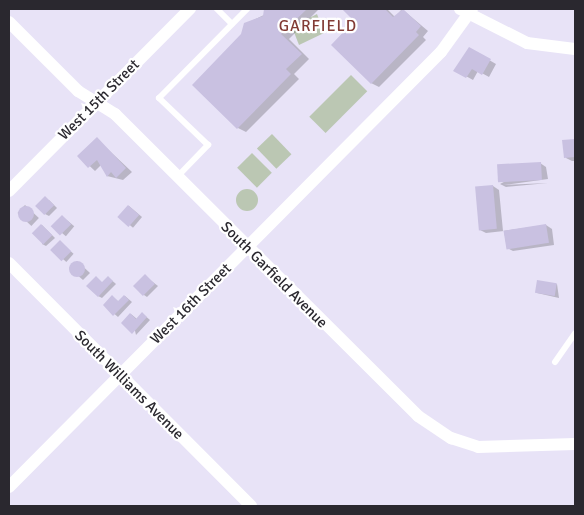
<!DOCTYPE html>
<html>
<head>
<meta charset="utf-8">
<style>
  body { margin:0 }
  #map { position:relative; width:584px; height:515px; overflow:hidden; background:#e8e3f7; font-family:Signika,sans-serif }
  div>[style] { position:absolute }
  .green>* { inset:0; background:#bbc7b3; transform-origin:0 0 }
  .round { border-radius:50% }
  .shadow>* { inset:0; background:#0003; transform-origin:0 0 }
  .building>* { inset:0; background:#c9c1e1; transform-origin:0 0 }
  .lane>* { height:6px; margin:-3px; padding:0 3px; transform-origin:3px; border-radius:3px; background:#fff }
  .street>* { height:12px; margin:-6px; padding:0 6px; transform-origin:6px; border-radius:6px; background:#fff }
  span { translate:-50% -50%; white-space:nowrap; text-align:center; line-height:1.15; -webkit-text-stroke:4.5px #fff; paint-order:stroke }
  .street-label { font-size:15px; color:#2a282f }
  .neighbourhood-label { font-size:16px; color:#823b35; letter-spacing:1px }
  .frame { position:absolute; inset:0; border:10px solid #2a282f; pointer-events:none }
</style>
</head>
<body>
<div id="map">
  <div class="green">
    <div style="clip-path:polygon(317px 14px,324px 33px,299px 45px,292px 27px)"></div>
    <div style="left:351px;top:75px;width:23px;height:59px;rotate:45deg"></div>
    <div style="left:272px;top:134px;width:28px;height:21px;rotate:46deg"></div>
    <div style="left:252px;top:153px;width:28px;height:21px;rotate:45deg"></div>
    <div class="round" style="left:236px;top:189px;width:22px;height:22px"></div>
  </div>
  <div class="shadow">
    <div style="clip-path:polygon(319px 9px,289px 39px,309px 59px,294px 74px,299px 79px,246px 132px,238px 128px,245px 24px,268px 13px,266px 9px)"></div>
    <div style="clip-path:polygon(344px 9px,387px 9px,395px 17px,402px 9px,428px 31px,423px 37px,426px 40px,379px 87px,371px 83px,356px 21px)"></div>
    <div style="clip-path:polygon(470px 49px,496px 64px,489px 77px,478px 71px,473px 80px,455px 70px)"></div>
    <div style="clip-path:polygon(97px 139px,132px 172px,123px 180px,107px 176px,101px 165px,95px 171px,79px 156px)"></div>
    <div style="clip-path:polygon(575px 140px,575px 161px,572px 161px,566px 158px,564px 141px)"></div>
    <div style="clip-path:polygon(540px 163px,546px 167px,548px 179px,504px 185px,548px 183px,506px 187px,500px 184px)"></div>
    <div style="clip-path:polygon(493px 186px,499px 190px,503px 231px,546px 225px,552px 229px,554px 245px,513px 251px,507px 248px,504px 231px,486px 233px,480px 230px)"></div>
    <div style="clip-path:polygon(49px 200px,57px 208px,49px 216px,45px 214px)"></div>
    <div style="left:25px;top:205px;width:19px;height:11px;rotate:43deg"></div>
    <div style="left:129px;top:206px;width:17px;height:14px;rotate:40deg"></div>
    <div style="left:62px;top:216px;width:16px;height:13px;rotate:40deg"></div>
    <div style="clip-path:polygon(42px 225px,55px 238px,46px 246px,42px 244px)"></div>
    <div style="left:60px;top:242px;width:18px;height:11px;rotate:41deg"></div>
    <div style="clip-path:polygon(77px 261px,90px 273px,83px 280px,69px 268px)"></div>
    <div style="clip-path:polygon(145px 276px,158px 286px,147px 297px,144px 295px)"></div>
    <div style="clip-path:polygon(108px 277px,116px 284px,102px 298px,98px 296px)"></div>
    <div style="clip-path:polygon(557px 284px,559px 298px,537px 293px)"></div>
    <div style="clip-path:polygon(125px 296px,132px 302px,118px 317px,104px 305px,113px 297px,119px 302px)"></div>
    <div style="clip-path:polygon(131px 314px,137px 319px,143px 314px,150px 320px,136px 335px)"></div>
  </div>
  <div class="building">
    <div style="clip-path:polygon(264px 9px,307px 9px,281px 34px,302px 54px,286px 69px,291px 74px,237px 129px,192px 85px,241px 34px,244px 23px,263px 16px)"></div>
    <div style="clip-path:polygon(342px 9px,385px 9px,393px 17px,403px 9px,421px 26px,416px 32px,419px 35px,371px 84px,331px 45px,354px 21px)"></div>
    <div style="clip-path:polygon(469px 47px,491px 59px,482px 75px,472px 69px,466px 78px,453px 71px)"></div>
    <div style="clip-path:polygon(97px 137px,126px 168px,116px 178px,111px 172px,107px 177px,97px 160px,88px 168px,77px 156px)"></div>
    <div style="clip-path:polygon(575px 139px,575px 157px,564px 158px,562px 140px)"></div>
    <div style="left:541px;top:162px;width:18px;height:44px;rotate:87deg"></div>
    <div style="left:493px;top:185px;width:44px;height:18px;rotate:85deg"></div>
    <div style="left:45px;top:196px;width:13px;height:14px;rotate:45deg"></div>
    <div style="left:128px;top:205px;width:15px;height:16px;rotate:42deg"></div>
    <div class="round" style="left:18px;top:206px;width:16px;height:16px"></div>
    <div style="left:62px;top:215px;width:13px;height:16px;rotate:45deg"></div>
    <div style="left:41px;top:224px;width:16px;height:13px;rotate:45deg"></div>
    <div style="left:546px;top:224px;width:19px;height:43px;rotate:81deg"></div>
    <div style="left:60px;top:240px;width:16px;height:14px;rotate:45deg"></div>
    <div class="round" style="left:69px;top:261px;width:16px;height:16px"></div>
    <div style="left:145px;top:274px;width:14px;height:17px;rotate:45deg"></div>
    <div style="clip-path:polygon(96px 276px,102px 282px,108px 276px,113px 281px,98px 297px,86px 286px)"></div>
    <div style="left:537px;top:280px;width:20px;height:13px;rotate:9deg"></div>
    <div style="clip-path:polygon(112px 295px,118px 301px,124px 295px,129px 300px,113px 316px,103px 305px)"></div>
    <div style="clip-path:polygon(142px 312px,147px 317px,132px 334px,121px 323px,130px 313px,136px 319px)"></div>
  </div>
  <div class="lane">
    <div style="left:217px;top:9px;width:21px;rotate:45deg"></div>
    <div style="left:177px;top:177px;width:45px;rotate:-45.9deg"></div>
    <div style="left:208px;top:145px;width:68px;rotate:-136.2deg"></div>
    <div style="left:159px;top:98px;width:125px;rotate:-45.3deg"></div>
    <div style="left:555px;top:362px;width:35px;rotate:-55deg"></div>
  </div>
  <div class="street">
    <div style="left:460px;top:9px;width:75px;rotate:26.9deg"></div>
    <div style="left:527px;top:43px;width:48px;rotate:7.1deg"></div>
    <div style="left:9px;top:22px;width:98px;rotate:45deg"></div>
    <div style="left:78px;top:91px;width:44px;rotate:31.9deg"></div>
    <div style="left:115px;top:114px;width:428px;rotate:44.9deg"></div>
    <div style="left:418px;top:416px;width:40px;rotate:34deg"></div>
    <div style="left:451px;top:438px;width:28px;rotate:18deg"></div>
    <div style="left:478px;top:447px;width:97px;rotate:-1.8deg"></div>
    <div style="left:9px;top:191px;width:257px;rotate:-45.2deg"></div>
    <div style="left:9px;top:263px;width:343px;rotate:45.1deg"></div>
    <div style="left:9px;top:487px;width:613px;rotate:-45.2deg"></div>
    <div style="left:441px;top:52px;width:53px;rotate:-54.2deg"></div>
  </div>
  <div class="street-label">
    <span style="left:99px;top:100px;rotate:-45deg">West 15th Street</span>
    <span style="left:274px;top:275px;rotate:45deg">South Garfield Avenue</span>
    <span style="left:191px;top:304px;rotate:-45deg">West 16th Street</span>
    <span style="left:129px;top:385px;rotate:45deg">South Williams Avenue</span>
  </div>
  <div class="neighbourhood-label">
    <span style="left:318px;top:26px">GARFIELD</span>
  </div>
  <div class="frame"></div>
</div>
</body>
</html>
